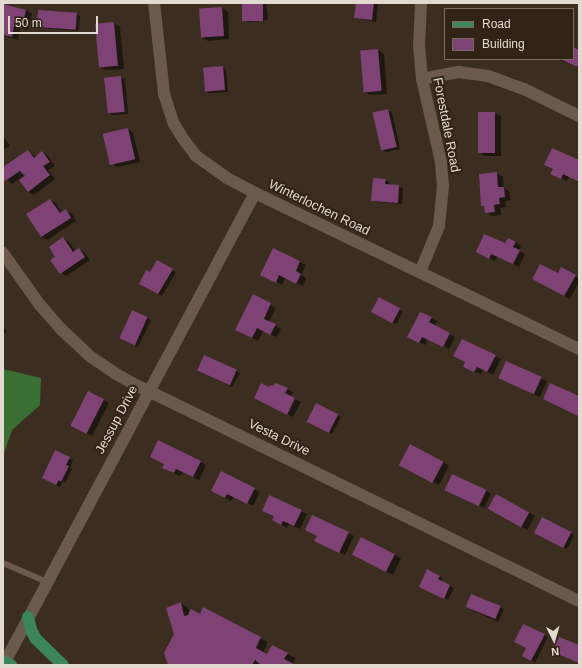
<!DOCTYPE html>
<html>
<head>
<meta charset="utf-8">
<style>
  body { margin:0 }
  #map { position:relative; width:582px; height:668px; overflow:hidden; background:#3b2d1f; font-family:Helvetica,sans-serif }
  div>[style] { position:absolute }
  .forest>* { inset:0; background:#3a6f33 }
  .shadow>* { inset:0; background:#0007; transform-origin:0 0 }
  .building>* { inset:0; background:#7e4275; transform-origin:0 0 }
  .service>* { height:6px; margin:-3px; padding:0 3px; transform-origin:3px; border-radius:3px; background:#6b5a4c }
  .minor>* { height:12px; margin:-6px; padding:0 6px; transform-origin:6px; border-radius:6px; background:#6b5a4c }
  .primary>* { height:12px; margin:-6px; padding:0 6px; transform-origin:6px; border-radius:6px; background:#3c855d }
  span { translate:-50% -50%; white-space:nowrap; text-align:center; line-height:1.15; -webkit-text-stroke:4px #312316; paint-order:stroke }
  .street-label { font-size:13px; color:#e2d9d0 }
  .frame { position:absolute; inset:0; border:4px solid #e2d9d0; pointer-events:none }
  .legend { position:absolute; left:444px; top:8px; width:130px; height:52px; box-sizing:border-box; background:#312316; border:1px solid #786c60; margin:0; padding:5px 7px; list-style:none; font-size:12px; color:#e2d9d0 }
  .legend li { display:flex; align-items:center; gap:8px; height:20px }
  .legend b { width:20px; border:1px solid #786c60 }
  .north { position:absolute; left:534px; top:620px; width:40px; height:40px; -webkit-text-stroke:3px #312316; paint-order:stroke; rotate:175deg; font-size:11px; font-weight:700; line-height:16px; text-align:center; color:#e2d9d0 }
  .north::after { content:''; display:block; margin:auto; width:14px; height:18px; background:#e2d9d0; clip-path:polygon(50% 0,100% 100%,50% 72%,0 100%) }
  .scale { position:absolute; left:8px; top:16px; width:90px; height:18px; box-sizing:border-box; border:2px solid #e2d9d0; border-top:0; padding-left:5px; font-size:12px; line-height:14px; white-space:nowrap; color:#e2d9d0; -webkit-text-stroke:3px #312316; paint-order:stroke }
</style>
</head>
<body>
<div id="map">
  <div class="forest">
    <div style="clip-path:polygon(3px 369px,41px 378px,40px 405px,12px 430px,3px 456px)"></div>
  </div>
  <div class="shadow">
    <div style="clip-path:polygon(243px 3px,266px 3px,268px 20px,248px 22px,244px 20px)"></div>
    <div style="clip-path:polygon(357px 3px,378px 3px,376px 22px,355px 18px)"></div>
    <div style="clip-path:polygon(3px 5px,26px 10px,32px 14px,28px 30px,20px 28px,18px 40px,3px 36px)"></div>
    <div style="clip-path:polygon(222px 8px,228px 12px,229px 39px,208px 41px,203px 38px)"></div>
    <div style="clip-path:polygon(76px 14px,80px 16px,78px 31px,41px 28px,38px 26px)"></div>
    <div style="clip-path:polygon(114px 23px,120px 27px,124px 69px,106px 70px,100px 67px,96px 25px)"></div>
    <div style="clip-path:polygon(573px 48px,579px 51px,579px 68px,557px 59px,573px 59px)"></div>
    <div style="clip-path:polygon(378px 50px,384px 54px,387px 94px,370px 95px,364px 92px)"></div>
    <div style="clip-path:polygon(222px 67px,226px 69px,228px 92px,209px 93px,206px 91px)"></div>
    <div style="clip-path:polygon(121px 77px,125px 79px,128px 114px,112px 115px,108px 113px,105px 78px)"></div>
    <div style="clip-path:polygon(388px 110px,392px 113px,400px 149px,386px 152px,382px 150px)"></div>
    <div style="clip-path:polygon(495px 113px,501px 116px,501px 156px,485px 156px,479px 152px)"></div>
    <div style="clip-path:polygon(128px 129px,133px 133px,140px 162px,117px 167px,111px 163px)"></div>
    <div style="clip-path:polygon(3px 136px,10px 146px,3px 150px)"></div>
    <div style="clip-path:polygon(28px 151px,36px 157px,43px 152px,48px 156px,55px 166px,48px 170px,55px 179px,34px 195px,28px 192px,24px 175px,12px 184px,3px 176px,3px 168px)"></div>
    <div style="clip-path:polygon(579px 162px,579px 182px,569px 177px,567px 181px,558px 177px,554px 170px,545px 165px)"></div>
    <div style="clip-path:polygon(497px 173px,503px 177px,504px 188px,509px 191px,511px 200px,505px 201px,506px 207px,500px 208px,501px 215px,492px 216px,486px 212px,485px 207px,482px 205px)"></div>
    <div style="clip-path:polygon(386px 180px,389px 182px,389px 185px,403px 188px,402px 204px,376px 202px,373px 200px)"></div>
    <div style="clip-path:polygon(50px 200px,56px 203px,62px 213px,66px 210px,72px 214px,76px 221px,47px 240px,41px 237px)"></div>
    <div style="clip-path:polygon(63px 238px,69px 242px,76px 252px,79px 249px,85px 253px,90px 260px,66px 276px,61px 273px,57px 257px)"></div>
    <div style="clip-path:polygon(516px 242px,521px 246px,519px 251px,525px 254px,519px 267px,498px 256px,495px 261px,483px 255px,505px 245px)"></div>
    <div style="clip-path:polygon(273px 249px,306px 265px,301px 275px,306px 278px,303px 286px,285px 278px,282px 285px,267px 277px)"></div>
    <div style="clip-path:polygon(158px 261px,176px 272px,162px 296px,140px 284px,151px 273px)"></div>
    <div style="clip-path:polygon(562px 269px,579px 278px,579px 282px,570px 299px,539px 282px,559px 274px)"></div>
    <div style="clip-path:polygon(253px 296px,276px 308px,269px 322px,281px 329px,277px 337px,263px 331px,258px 341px,236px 330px)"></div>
    <div style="left:379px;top:299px;width:27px;height:14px;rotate:27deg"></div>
    <div style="clip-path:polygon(133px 311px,151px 320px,138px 347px,124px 340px)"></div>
    <div style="clip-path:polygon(431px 318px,437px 321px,435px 326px,455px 337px,449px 349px,428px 339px,425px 345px,414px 340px)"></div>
    <div style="clip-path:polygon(3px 327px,7px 332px,3px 334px)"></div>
    <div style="clip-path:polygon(495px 356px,501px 359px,493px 375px,483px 370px,481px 374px,470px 370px)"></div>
    <div style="clip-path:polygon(506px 363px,547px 381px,540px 397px,505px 381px)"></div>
    <div style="clip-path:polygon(236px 371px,240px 373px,232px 387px,202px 372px)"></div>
    <div style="clip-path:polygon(551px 384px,579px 398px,579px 416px,550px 401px)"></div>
    <div style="clip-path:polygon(269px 388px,287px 389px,293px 392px,291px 397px,301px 402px,293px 417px,261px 401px)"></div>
    <div style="clip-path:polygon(103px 400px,109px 403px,92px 436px,77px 429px)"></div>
    <div style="clip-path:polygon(337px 415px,341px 417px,332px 434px,311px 424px)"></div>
    <div style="clip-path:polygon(55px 452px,73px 460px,70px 468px,72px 469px,65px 483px,63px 481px,60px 487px,43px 478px)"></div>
    <div style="clip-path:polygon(201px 462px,206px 465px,199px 480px,183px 472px,180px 476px,169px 471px)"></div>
    <div style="clip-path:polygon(443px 462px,449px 466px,439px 485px,406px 468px)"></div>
    <div style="clip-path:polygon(254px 489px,260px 492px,253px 506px,234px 496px,231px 501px,218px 494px)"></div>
    <div style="clip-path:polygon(485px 490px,491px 494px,484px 508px,451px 493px)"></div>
    <div style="left:496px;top:495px;width:44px;height:16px;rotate:28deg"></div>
    <div style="clip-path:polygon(301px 511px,307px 514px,300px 529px,289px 524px,287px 528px,279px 523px)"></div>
    <div style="clip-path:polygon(313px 516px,354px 536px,345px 555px,321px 544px)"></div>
    <div style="clip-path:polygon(571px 533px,574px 535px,567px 549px,539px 535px)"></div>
    <div style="clip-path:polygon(361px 539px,401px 558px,393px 575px,359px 558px)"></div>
    <div style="clip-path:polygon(428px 571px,443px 578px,441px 582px,454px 588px,448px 600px,423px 588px)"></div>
    <div style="clip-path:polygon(486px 600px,504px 609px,498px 622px,470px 609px,485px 602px)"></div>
    <div style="clip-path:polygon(181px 603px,188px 608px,190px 614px,200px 615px,260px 638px,268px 642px,263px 653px,267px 656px,287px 654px,295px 658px,293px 665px,169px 665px)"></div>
    <div style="clip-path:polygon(544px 635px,548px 637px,535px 663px,523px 656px)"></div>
  </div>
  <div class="building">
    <div style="left:242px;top:3px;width:21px;height:18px"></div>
    <div style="clip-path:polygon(356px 3px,374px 3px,372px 20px,354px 18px)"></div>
    <div style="clip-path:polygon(3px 4px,26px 10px,22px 28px,14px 26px,12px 37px,3px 35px)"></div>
    <div style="left:222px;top:7px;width:29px;height:23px;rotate:86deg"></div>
    <div style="left:38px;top:10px;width:39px;height:17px;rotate:4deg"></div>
    <div style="left:114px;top:22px;width:44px;height:19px;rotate:85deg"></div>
    <div style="clip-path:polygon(573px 47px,579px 50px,579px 63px,577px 67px,560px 59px,573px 59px)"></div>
    <div style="left:378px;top:49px;width:42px;height:18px;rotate:85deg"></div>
    <div style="left:223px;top:66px;width:24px;height:20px;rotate:85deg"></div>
    <div style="left:121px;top:76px;width:36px;height:17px;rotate:84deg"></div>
    <div style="left:388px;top:109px;width:39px;height:16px;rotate:77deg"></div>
    <div style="left:478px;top:112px;width:17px;height:41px"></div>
    <div style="left:128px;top:128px;width:32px;height:26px;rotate:77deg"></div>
    <div style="clip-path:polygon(552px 148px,579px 160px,579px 182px,563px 174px,561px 179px,550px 174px,553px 169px,544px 165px)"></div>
    <div style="clip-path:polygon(28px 150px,34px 158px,42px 151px,50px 162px,43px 166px,50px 175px,28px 192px,19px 180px,25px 176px,20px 171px,5px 181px,3px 178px,3px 167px)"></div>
    <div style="clip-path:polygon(497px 172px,498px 187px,504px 187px,505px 197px,499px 198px,500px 204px,494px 205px,495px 212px,485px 213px,484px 206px,481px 206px,479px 174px)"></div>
    <div style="clip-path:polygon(373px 178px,386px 179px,385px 184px,399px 185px,398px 203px,371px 201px)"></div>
    <div style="clip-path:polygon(50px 199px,60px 213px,66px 209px,71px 218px,41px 237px,26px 214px)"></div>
    <div style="clip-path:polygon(484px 234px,505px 243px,508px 238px,516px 242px,513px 247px,520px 250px,513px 264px,491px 254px,489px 259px,476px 252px)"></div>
    <div style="clip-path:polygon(63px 237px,73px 252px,79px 248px,85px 257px,60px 274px,50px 260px,55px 257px,49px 247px)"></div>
    <div style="clip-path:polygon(273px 248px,300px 261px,296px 271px,301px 274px,296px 284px,279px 275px,276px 283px,260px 275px)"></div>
    <div style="clip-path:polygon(157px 260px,173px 269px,158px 294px,139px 284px,146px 270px,150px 272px)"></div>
    <div style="clip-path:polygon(540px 264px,558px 273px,561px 267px,576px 275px,564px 296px,532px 279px)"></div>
    <div style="clip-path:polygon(253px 294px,271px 303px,264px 319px,276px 324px,270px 335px,257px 328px,252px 338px,235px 330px)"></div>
    <div style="left:379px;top:297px;width:24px;height:17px;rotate:28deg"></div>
    <div style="left:132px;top:310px;width:17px;height:31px;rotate:24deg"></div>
    <div style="clip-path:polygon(420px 312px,432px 317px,429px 322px,450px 333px,443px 347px,422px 337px,419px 343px,407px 337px)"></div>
    <div style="clip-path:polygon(462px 339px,496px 355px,487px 372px,477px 367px,474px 372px,463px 367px,465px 362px,453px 356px)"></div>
    <div style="left:204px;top:355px;width:36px;height:17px;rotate:24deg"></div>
    <div style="left:506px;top:361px;width:39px;height:19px;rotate:24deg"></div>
    <div style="clip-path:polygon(261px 383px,269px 387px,270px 385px,273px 386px,275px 383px,288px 388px,285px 393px,295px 398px,287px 415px,254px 398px)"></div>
    <div style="clip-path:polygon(550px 383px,579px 396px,578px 416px,543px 399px)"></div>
    <div style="left:88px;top:391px;width:18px;height:39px;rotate:27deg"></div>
    <div style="left:316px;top:403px;width:25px;height:21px;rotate:27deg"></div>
    <div style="clip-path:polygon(158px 440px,201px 461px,193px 477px,176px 469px,174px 473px,162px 468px,164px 464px,150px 457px)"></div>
    <div style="left:410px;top:444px;width:38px;height:24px;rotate:28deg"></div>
    <div style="clip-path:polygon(55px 450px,70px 457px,66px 465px,69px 466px,61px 482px,59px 480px,56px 485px,42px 478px)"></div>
    <div style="clip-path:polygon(221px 471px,255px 488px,247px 504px,227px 494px,225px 498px,211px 491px)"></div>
    <div style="left:452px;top:474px;width:38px;height:18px;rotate:25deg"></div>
    <div style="left:496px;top:494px;width:38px;height:17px;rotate:29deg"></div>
    <div style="clip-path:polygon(269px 495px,302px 510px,294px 526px,283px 521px,281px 525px,272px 520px,274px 516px,262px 511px)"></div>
    <div style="clip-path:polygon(312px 515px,349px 532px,339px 553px,314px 541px,317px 536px,305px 530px)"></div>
    <div style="left:542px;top:517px;width:33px;height:18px;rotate:27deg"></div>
    <div style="left:361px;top:537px;width:38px;height:20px;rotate:27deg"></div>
    <div style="clip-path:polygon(427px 569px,440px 576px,438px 579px,450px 585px,444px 599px,419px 587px)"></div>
    <div style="left:471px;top:594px;width:32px;height:14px;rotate:22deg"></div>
    <div style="clip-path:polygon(181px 602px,184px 616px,188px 615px,191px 609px,200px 614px,203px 607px,261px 637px,256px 648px,267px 654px,272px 645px,288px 653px,284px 659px,296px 665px,261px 665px,255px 660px,252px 665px,168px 665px,164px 653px,174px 634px,166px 608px)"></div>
    <div style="clip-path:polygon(523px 624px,545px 634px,531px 661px,522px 656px,526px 648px,514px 642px)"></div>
    <div style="clip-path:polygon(559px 637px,579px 645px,579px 663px,553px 652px)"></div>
  </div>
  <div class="service">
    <div style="left:3px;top:563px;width:48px;rotate:23.4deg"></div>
  </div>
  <div class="minor">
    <div style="left:154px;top:3px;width:92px;rotate:83.7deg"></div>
    <div style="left:164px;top:94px;width:32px;rotate:72deg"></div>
    <div style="left:174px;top:124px;width:19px;rotate:58deg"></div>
    <div style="left:184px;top:140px;width:20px;rotate:53deg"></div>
    <div style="left:196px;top:156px;width:38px;rotate:35deg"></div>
    <div style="left:227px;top:178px;width:32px;rotate:28deg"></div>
    <div style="left:255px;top:193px;width:360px;rotate:25.7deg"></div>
    <div style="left:422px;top:79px;width:38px;rotate:-11deg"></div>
    <div style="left:459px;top:72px;width:29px;rotate:8deg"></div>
    <div style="left:488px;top:76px;width:38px;rotate:20deg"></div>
    <div style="left:524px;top:89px;width:61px;rotate:26.1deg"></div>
    <div style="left:3px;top:253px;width:64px;rotate:54.6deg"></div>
    <div style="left:40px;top:305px;width:33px;rotate:49deg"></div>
    <div style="left:62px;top:330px;width:40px;rotate:43deg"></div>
    <div style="left:91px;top:357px;width:30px;rotate:34deg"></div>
    <div style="left:116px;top:374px;width:18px;rotate:29deg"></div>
    <div style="left:132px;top:383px;width:497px;rotate:26deg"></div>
    <div style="left:420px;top:272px;width:50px;rotate:-67.6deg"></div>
    <div style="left:439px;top:226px;width:40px;rotate:-84.3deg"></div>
    <div style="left:443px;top:186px;width:24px;rotate:-95deg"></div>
    <div style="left:441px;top:162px;width:85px;rotate:-102.9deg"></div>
    <div style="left:422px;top:79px;width:33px;rotate:-95deg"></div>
    <div style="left:419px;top:46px;width:43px;rotate:-87.3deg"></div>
    <div style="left:5px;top:662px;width:531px;rotate:-61.94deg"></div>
  </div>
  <div class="primary">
    <div style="left:28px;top:617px;width:13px;rotate:77deg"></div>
    <div style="left:31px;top:630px;width:10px;rotate:61deg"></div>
    <div style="left:36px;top:639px;width:37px;rotate:44deg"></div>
    <div style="left:3px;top:661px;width:9px;rotate:27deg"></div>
  </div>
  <div class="street-label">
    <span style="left:446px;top:125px;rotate:79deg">Forestdale Road</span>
    <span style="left:319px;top:208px;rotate:26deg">Winterlochen Road</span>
    <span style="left:117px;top:420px;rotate:-62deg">Jessup Drive</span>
    <span style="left:279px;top:438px;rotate:26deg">Vesta Drive</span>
  </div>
  <div class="frame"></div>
  <ul class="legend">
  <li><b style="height:5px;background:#3c855d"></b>Road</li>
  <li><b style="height:11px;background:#7e4275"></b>Building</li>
  </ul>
  <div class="north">N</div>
  <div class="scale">50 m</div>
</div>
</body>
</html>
